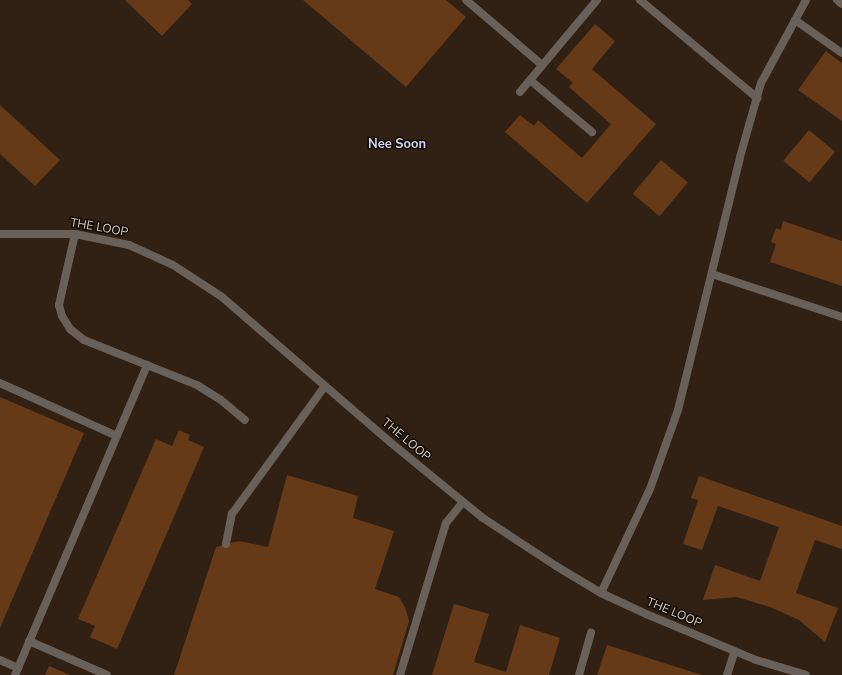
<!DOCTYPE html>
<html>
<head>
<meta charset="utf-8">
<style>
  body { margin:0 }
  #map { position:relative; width:842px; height:675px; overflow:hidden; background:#312014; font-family:"Nunito Sans",sans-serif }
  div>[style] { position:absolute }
  .building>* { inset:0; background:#663a16; transform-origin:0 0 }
  .service>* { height:8px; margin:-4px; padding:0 4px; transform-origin:4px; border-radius:4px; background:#69605a }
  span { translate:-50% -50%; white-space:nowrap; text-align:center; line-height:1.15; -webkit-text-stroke:3px #130c07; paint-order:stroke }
  .street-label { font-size:12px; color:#dbcfc8 }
  .neighbourhood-label { font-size:13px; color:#ced7f3; font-weight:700 }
</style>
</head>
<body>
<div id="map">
  <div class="building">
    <div style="clip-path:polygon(125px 0,188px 0,192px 4px,162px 36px)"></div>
    <div style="clip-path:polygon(303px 0,446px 0,466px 17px,406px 87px)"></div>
    <div style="clip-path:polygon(595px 24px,615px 41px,592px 69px,656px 124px,587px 203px,505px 132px,520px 115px,534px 126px,538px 120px,582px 158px,611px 124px,569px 87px,573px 83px,556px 69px)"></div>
    <div style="clip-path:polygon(826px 51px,842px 63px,842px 121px,798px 90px)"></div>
    <div style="clip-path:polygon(0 105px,60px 160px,35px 186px,0 154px)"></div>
    <div style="left:809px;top:130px;width:34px;height:40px;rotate:40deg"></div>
    <div style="left:661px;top:160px;width:35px;height:44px;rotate:40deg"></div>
    <div style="clip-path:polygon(783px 221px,842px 241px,842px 286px,770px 262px,776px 244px,771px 242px,776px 228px,781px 230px)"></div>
    <div style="clip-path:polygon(0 397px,84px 433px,0 628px)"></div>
    <div style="clip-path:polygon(179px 430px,190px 435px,188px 440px,204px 447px,117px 649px,90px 637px,95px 626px,78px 619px,156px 439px,172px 446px)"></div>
    <div style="clip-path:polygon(287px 475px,358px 496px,353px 518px,394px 531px,375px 589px,399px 597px,405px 607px,409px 621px,393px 675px,174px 675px,216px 547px,239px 541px,268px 547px)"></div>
    <div style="clip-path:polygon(699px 476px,842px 526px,842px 549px,815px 540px,796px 593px,838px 608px,825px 642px,799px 620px,770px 607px,737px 597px,703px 600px,715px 565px,760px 581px,779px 527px,718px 506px,702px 550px,683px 544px,698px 500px,691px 498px)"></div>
    <div style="clip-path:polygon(454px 604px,489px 614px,474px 662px,506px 672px,520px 625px,560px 638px,549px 675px,432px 675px)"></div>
    <div style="clip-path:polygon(607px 645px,702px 675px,597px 675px)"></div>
    <div style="clip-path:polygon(49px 666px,70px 675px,45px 675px)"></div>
  </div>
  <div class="service">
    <div style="left:466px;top:0;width:100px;rotate:40.5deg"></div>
    <div style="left:640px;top:0;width:153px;rotate:39.9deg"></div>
    <div style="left:837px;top:0;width:6px;rotate:39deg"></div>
    <div style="left:795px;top:20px;width:57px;rotate:35.1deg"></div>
    <div style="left:530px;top:80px;width:81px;rotate:40deg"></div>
    <div style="left:520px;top:92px;width:120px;rotate:-50.1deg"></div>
    <div style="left:0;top:234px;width:75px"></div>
    <div style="left:75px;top:234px;width:55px;rotate:11.5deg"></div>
    <div style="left:129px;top:245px;width:48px;rotate:24.4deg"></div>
    <div style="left:173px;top:265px;width:59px;rotate:33.1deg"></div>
    <div style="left:222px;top:297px;width:222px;rotate:40.8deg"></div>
    <div style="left:390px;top:442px;width:120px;rotate:39.3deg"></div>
    <div style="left:483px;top:518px;width:87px;rotate:33.3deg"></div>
    <div style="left:556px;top:566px;width:52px;rotate:31deg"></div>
    <div style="left:601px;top:593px;width:50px;rotate:25deg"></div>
    <div style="left:646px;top:614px;width:119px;rotate:22.7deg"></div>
    <div style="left:756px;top:660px;width:52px;rotate:16.7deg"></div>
    <div style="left:75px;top:234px;width:73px;rotate:102.7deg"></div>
    <div style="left:59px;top:305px;width:11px;rotate:75deg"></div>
    <div style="left:62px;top:316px;width:15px;rotate:58deg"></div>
    <div style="left:70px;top:329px;width:18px;rotate:38deg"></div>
    <div style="left:84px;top:340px;width:122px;rotate:21.7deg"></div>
    <div style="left:197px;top:385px;width:28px;rotate:32deg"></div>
    <div style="left:221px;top:400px;width:31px;rotate:40deg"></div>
    <div style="left:712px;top:274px;width:137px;rotate:18.3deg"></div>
    <div style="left:0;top:383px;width:128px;rotate:24.4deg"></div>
    <div style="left:226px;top:544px;width:31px;rotate:-79deg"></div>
    <div style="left:232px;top:514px;width:158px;rotate:-54deg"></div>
    <div style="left:601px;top:593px;width:115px;rotate:-64.8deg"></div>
    <div style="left:650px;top:489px;width:84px;rotate:-70.5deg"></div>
    <div style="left:678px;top:410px;width:260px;rotate:-76.2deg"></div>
    <div style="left:740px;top:157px;width:77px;rotate:-74.2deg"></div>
    <div style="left:761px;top:83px;width:94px;rotate:-61.5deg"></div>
    <div style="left:29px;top:641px;width:85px;rotate:23.6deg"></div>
    <div style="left:0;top:660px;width:20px;rotate:24deg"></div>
    <div style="left:15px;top:675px;width:337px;rotate:-66.9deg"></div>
    <div style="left:400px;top:675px;width:159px;rotate:-73.2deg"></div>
    <div style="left:446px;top:523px;width:27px;rotate:-51deg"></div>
    <div style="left:579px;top:675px;width:44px;rotate:-74.1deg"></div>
    <div style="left:727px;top:675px;width:25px;rotate:-72deg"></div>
  </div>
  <div class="street-label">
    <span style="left:99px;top:228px;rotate:10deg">THE LOOP</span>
    <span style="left:406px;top:440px;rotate:40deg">THE LOOP</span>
    <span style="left:674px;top:613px;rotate:23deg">THE LOOP</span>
  </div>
  <div class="neighbourhood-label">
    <span style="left:397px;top:144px">Nee Soon</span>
  </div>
</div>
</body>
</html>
